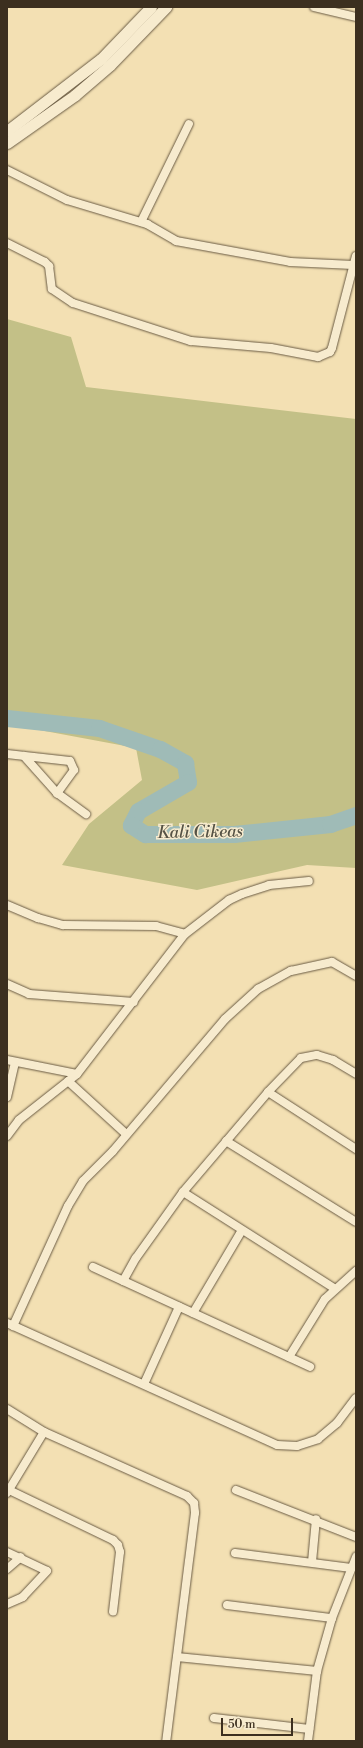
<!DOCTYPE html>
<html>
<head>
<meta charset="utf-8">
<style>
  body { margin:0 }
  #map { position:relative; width:363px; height:1748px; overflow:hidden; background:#f3e0b3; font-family:"Libre Bodoni",serif }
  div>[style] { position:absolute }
  .green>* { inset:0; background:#c3c087 }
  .river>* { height:17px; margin:-8.5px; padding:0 8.5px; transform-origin:8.5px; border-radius:8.5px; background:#9fbbb7 }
  .roads { filter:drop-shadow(0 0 1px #6a5b44) drop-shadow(0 0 1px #6a5b44) }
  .street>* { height:8px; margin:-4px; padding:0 4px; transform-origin:4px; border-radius:4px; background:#f7ebce }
  .secondary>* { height:11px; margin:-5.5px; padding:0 5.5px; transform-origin:5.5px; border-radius:5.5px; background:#f7ebce }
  span { translate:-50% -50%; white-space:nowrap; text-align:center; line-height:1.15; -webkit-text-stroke:3px #f7ebce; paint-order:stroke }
  .water-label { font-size:17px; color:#555245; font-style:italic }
  .frame { position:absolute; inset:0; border:8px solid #3c2f1f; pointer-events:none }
  .scale { position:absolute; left:221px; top:1718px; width:72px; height:18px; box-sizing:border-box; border:2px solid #3c2f1f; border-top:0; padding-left:5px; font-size:12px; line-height:14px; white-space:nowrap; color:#3c2f1f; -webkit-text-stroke:3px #f7ebce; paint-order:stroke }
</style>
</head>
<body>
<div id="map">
  <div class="green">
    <div style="clip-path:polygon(7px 319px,71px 337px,86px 387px,356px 419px,356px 868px,307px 865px,197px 890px,62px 865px,89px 824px,142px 780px,136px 748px,7px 724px)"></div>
  </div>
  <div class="river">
    <div style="left:7px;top:718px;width:93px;rotate:6.2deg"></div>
    <div style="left:99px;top:728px;width:65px;rotate:19deg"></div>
    <div style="left:160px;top:749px;width:29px;rotate:29deg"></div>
    <div style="left:185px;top:763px;width:19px;rotate:81deg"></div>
    <div style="left:188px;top:782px;width:58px;rotate:149.9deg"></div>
    <div style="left:138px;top:811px;width:16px;rotate:117deg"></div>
    <div style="left:131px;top:825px;width:17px;rotate:33deg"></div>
    <div style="left:145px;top:834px;width:89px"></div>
    <div style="left:234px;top:834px;width:97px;rotate:-5.9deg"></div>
    <div style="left:330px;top:824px;width:28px;rotate:-19deg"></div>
  </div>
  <div class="roads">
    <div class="street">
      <div style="left:314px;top:7px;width:43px;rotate:13.4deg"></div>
      <div style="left:7px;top:170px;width:67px;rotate:26.6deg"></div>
      <div style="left:67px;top:200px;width:84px;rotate:16.7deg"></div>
      <div style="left:147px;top:224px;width:34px;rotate:30deg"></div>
      <div style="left:176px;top:241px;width:116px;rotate:10.4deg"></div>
      <div style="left:290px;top:262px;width:63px;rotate:2.7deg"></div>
      <div style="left:141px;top:222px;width:109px;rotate:-63.9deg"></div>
      <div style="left:7px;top:243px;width:42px;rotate:26.6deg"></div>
      <div style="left:45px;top:262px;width:6px;rotate:45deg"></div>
      <div style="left:49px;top:266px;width:23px;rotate:83deg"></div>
      <div style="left:52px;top:289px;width:25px;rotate:34deg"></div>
      <div style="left:73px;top:303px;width:124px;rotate:17.9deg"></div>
      <div style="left:191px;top:341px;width:80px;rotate:5deg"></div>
      <div style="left:271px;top:348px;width:48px;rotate:10.8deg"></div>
      <div style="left:318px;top:357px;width:13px;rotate:-23deg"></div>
      <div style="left:330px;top:352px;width:4px;rotate:-63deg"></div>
      <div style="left:332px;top:348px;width:95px;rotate:-75.4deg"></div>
      <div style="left:7px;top:754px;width:63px;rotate:6.3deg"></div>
      <div style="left:70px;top:761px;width:10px;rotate:66deg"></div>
      <div style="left:74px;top:770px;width:29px;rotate:126deg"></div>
      <div style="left:24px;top:756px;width:50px;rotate:48.3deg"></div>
      <div style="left:57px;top:793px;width:36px;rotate:36deg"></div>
      <div style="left:7px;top:905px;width:34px;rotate:23deg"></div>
      <div style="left:38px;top:918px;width:26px;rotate:16deg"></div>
      <div style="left:63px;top:925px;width:93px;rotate:0.6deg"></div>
      <div style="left:156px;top:926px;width:30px;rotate:15deg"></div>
      <div style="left:7px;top:984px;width:24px;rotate:24deg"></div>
      <div style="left:29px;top:994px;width:105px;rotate:4.4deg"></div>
      <div style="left:7px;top:1060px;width:71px;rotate:11.3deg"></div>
      <div style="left:68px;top:1081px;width:79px;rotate:42.4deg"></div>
      <div style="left:268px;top:1092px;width:105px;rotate:32.9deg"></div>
      <div style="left:7px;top:1097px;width:35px;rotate:-77deg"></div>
      <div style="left:7px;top:1136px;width:20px;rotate:-53deg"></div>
      <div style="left:19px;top:1120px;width:74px;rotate:-38.4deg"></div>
      <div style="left:77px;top:1074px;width:177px;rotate:-52.4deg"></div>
      <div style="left:185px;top:934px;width:56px;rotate:-37.7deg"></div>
      <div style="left:229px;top:900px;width:14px;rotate:-25deg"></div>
      <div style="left:242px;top:894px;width:28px;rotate:-18deg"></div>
      <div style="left:269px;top:885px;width:40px;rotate:-5.7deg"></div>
      <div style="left:226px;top:1141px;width:153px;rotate:31.9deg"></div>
      <div style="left:183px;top:1192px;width:180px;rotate:32.5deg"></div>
      <div style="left:93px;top:1267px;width:239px;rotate:24.7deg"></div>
      <div style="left:123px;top:1281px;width:26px;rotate:-61deg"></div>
      <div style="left:136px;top:1258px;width:81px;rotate:-54.5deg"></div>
      <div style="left:183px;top:1192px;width:131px;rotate:-49.6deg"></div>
      <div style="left:268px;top:1092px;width:47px;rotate:-45.9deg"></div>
      <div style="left:301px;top:1058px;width:16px;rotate:-11deg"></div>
      <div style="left:317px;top:1055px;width:17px;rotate:17deg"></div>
      <div style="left:333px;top:1060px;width:27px;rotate:31deg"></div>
      <div style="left:193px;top:1313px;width:96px;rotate:-59.4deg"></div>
      <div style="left:7px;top:1323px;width:296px;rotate:24.3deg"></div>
      <div style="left:277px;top:1445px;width:20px;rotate:3deg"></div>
      <div style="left:297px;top:1446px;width:22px;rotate:-18deg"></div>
      <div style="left:318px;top:1439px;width:25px;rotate:-40deg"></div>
      <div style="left:337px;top:1423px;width:31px;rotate:-53deg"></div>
      <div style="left:13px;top:1326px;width:132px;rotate:-65.4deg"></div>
      <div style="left:68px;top:1206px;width:29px;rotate:-59deg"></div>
      <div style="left:83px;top:1181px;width:42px;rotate:-45deg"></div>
      <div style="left:113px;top:1151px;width:173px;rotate:-49.7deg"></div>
      <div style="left:225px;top:1019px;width:45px;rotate:-42.3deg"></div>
      <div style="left:258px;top:989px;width:38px;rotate:-29deg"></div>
      <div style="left:291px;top:971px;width:42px;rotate:-12.4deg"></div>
      <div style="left:332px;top:962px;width:28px;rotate:30deg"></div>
      <div style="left:289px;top:1357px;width:68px;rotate:-58.2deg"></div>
      <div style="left:325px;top:1299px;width:42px;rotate:-42.1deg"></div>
      <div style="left:144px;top:1384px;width:85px;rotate:-65.6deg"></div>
      <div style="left:7px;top:1409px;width:44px;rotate:31.9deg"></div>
      <div style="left:44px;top:1432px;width:157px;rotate:24.1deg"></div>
      <div style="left:187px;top:1496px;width:10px;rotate:45deg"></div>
      <div style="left:194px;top:1503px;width:10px;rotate:84deg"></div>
      <div style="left:195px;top:1513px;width:230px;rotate:97.2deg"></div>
      <div style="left:7px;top:1489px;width:118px;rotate:25.7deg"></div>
      <div style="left:113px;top:1540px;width:7px;rotate:45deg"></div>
      <div style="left:118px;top:1545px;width:7px;rotate:74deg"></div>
      <div style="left:120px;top:1552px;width:60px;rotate:96.7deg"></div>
      <div style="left:236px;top:1490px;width:129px;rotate:21.4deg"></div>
      <div style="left:7px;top:1493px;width:71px;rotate:-58.8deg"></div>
      <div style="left:7px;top:1552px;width:44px;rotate:25.4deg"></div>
      <div style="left:47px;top:1571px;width:35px;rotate:133deg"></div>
      <div style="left:23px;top:1597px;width:17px;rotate:156deg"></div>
      <div style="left:235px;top:1553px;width:117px;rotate:7.4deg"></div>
      <div style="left:312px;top:1562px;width:43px;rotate:-84.7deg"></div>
      <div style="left:7px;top:1569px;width:18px;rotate:-41deg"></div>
      <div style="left:227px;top:1605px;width:106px;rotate:7.1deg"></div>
      <div style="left:177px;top:1657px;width:141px;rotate:5.7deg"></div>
      <div style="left:214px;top:1718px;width:96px;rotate:6.6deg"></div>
      <div style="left:308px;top:1741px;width:71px;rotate:-82.7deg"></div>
      <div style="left:317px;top:1671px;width:55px;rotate:-74.2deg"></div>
      <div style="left:332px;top:1618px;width:66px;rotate:-68.5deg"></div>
    </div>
    <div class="secondary">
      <div style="left:7px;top:131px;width:118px;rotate:-37.5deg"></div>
      <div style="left:101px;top:59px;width:72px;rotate:-46.1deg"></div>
      <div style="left:7px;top:143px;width:83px;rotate:-35.2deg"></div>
      <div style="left:75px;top:95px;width:46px;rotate:-40.6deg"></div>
      <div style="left:110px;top:65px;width:81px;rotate:-46deg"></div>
    </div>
  </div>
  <div class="water-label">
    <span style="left:200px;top:833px;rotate:-1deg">Kali Cikeas</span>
  </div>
  <div class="frame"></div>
  <div class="scale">50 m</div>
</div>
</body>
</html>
